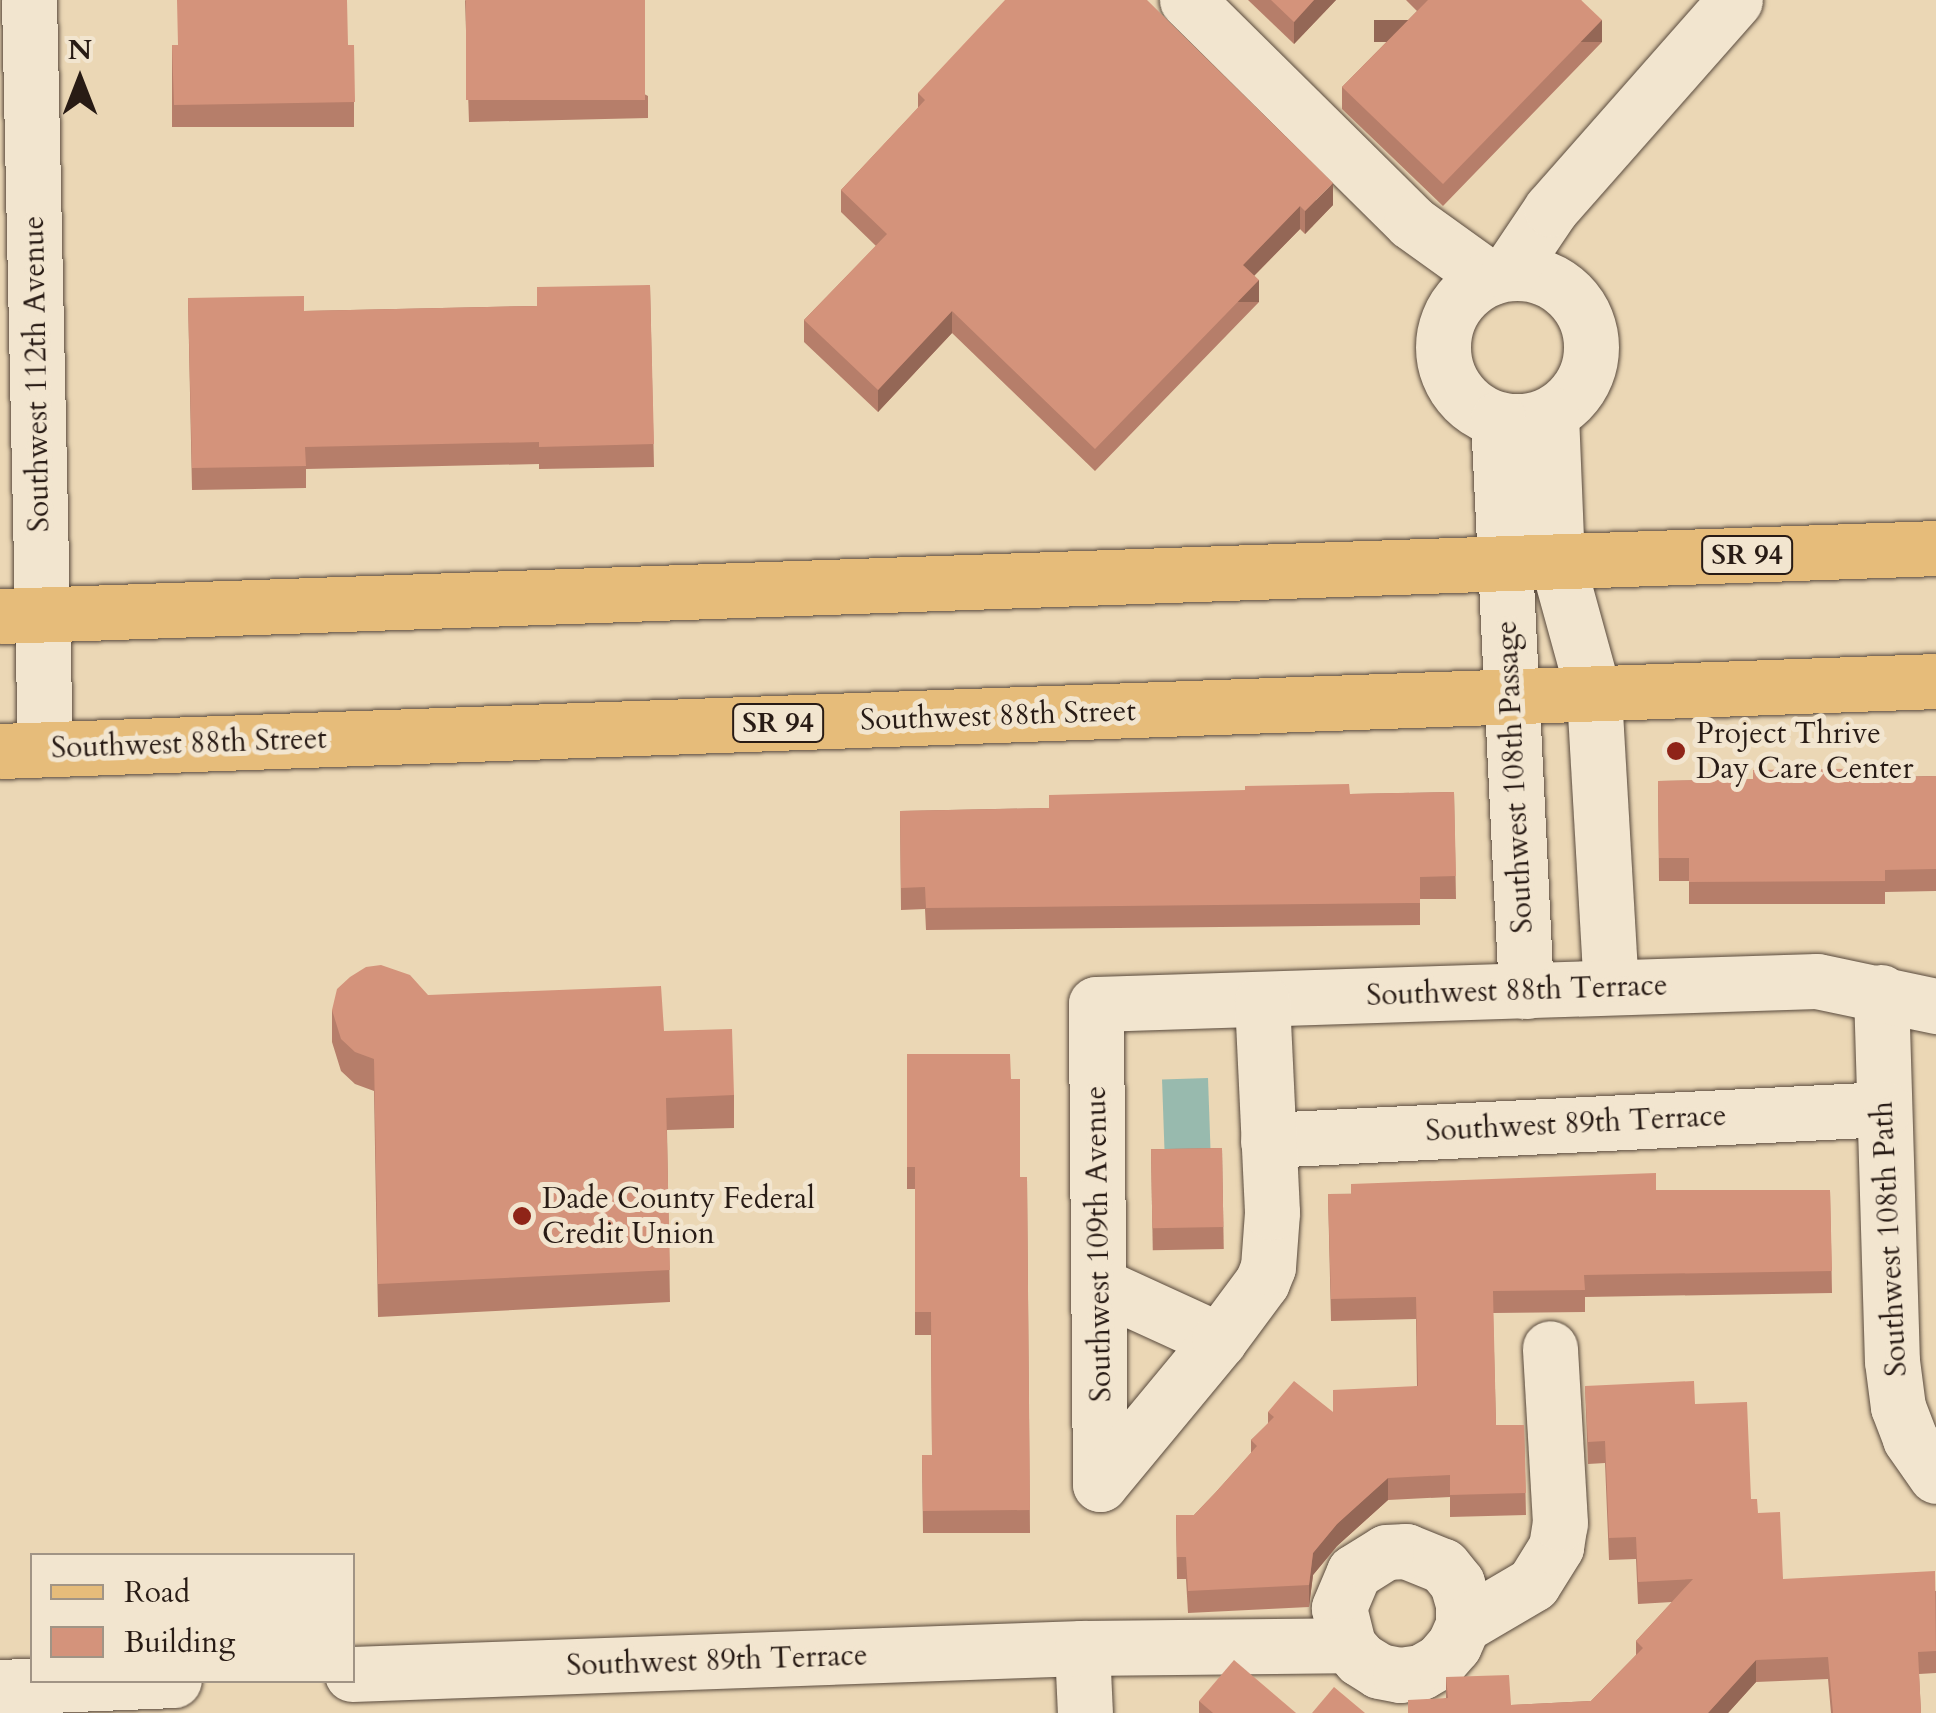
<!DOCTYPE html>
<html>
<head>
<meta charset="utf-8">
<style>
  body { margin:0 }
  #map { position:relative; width:1936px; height:1713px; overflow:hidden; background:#ebd7b5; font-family:Cardo,serif }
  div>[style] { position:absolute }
  .water>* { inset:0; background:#98baae; transform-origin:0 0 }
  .roads { filter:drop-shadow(0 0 2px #594a3d) drop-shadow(0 0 2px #594a3d) }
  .minor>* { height:55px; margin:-27.5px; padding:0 27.5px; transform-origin:27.5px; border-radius:27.5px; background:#f2e5cf }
  .minor>.ring { margin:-27.5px; padding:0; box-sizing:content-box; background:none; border:55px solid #f2e5cf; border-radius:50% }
  .major>* { height:55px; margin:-27.5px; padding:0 27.5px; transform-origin:27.5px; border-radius:27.5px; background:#e6bc7a }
  .wall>* { inset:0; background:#b67e6a; transform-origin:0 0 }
  .shaded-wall>* { inset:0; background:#946756; transform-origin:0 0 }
  .building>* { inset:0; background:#d4937b; transform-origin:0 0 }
  .dots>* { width:28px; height:28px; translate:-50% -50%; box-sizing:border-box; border:5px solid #f2e5cf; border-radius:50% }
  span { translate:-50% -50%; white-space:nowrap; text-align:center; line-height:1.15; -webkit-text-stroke:10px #f2e5cf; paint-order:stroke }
  .shield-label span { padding:2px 8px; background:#f2e5cf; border:2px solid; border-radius:8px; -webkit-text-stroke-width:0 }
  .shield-label { font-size:28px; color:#281b15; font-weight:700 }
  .street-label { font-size:30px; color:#281b15 }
  .poi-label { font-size:30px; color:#281b15 }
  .left { translate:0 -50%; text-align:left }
  .legend { position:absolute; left:30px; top:1553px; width:325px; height:130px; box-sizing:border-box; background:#f2e5cf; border:2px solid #a19485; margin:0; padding:12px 18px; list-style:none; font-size:30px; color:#281b15 }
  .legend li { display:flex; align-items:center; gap:20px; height:50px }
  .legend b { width:50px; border:2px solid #a19485 }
  .north { position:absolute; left:30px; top:30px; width:100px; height:100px; -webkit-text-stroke:8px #f2e5cf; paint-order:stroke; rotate:0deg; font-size:28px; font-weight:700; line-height:40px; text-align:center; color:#281b15 }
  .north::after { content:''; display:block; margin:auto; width:35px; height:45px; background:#281b15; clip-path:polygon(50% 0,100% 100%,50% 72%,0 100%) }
</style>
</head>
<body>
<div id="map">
  <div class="water">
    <div style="left:1208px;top:1078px;width:78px;height:46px;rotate:88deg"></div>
  </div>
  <div class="roads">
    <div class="minor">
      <div style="left:29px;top:0;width:749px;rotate:88.78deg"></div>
      <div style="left:1187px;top:0;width:315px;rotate:44.7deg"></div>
      <div style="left:1411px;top:222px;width:96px;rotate:35.7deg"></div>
      <div class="ring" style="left:1443px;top:273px;width:93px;height:93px"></div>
      <div style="left:1508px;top:273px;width:77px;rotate:-56.1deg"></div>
      <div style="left:1551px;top:209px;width:278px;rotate:-48.6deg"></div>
      <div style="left:1551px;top:414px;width:147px;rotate:87.7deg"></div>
      <div style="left:1557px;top:561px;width:139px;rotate:74.6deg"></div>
      <div style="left:1594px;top:695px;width:292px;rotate:86.7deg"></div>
      <div style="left:1498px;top:419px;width:573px;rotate:87.2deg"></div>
      <div style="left:1881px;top:992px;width:369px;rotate:88.3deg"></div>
      <div style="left:1892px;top:1361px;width:46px;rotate:82.6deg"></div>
      <div style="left:1898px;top:1407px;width:34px;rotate:69deg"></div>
      <div style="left:1910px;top:1439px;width:45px;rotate:54.9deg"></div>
      <div style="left:1268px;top:1140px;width:617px;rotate:-2.88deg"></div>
      <div style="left:1101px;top:1286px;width:130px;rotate:24.6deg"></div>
      <div style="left:1100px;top:1484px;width:480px;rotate:-90.5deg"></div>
      <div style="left:1096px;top:1004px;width:721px;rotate:-1.83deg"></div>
      <div style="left:1817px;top:981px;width:122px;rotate:11.9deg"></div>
      <div style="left:1100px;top:1484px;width:187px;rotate:-50.4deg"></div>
      <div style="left:1219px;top:1340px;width:72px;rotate:-53.4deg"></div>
      <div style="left:1262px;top:1282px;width:16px;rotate:-68deg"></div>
      <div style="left:1268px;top:1267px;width:55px;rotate:-85.8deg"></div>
      <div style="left:1272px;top:1212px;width:211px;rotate:-92.7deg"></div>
      <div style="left:1463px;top:1625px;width:21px;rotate:-90deg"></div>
      <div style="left:1463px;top:1604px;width:22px;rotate:-106deg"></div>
      <div style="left:1457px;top:1583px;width:22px;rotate:-129deg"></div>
      <div style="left:1443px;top:1566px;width:40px;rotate:-158deg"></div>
      <div style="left:1406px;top:1551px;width:20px;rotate:177deg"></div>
      <div style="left:1386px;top:1552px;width:38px;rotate:148deg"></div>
      <div style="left:1354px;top:1572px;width:39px;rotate:113deg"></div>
      <div style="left:1339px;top:1608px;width:38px;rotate:76deg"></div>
      <div style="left:1348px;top:1645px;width:18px;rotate:49deg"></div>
      <div style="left:1360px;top:1659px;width:22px;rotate:32deg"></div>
      <div style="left:1379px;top:1671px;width:21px;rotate:11deg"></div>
      <div style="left:1400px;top:1675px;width:21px;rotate:-8deg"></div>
      <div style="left:1421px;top:1672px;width:22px;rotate:-30deg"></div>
      <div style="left:1440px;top:1661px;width:21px;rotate:-49deg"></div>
      <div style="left:1454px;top:1645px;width:22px;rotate:-66deg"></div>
      <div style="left:1463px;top:1625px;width:81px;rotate:-30.4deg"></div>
      <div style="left:1533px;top:1584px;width:44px;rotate:-58.1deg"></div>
      <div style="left:1556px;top:1547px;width:24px;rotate:-81deg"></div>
      <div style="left:1560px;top:1523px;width:175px;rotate:-93.3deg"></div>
      <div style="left:1082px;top:1648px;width:65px;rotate:87.4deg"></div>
      <div style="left:352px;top:1674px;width:730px;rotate:-2.04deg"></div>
      <div style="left:1082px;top:1648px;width:266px;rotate:-0.6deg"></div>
      <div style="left:0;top:1687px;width:174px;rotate:-2.3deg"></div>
    </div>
    <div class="major">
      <div style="left:0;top:616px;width:1937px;rotate:-2.01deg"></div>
      <div style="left:0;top:751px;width:1937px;rotate:-2.07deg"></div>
    </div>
  </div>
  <div class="wall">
    <div style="clip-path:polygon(465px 0,648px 96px,648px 118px,469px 122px)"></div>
    <div style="clip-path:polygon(1248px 0,1336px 0,1294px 44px)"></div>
    <div style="clip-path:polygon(1406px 0,1581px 0,1602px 42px,1443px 206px,1342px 109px,1342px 87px,1417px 11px)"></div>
    <div style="left:172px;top:45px;width:182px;height:82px"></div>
    <div style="clip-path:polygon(918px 93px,1333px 205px,1305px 234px,1300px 229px,1254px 276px,1259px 302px,1095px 471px,952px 333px,878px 412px,804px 342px,804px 320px,876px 246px,841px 212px,841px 190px,918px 108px)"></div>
    <div style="clip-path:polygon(650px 285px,654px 467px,539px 469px,539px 464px,306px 469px,306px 488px,192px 490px,188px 298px,304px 311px,537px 306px)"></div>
    <div style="clip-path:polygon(1936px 776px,1936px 891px,1885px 892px,1885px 904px,1689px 904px,1689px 881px,1659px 881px,1658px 781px)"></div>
    <div style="clip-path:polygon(1454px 792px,1456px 899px,1420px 899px,1420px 925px,926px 930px,925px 909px,901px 910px,900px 811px,1049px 808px,1350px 794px)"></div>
    <div style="clip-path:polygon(428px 995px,664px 1031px,734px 1095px,734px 1128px,667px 1130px,670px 1302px,378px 1317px,374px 1091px,355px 1084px,341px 1071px,332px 1042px,332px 1010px)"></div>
    <div style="clip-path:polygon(907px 1054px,1011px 1079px,1020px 1177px,1027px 1177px,1030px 1533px,923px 1533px,922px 1455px,932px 1455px,931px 1335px,915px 1335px,915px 1189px,907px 1189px)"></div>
    <div style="left:1222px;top:1148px;width:101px;height:71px;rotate:89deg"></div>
    <div style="clip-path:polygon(1656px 1190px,1830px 1190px,1832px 1293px,1585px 1297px,1585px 1312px,1493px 1313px,1496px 1425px,1524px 1425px,1526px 1515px,1450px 1517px,1450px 1497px,1388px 1500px,1337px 1546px,1313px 1575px,1309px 1607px,1188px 1613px,1186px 1579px,1177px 1579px,1176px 1515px,1194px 1515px,1216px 1492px,1251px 1453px,1251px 1440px,1268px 1424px,1268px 1412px,1333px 1412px,1417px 1386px,1416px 1319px,1331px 1321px,1328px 1194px)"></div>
    <div style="clip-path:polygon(1585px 1386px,1695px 1404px,1751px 1499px,1783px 1579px,1936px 1591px,1936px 1673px,1919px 1674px,1921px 1713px,1831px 1713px,1828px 1679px,1756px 1682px,1728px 1713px,1408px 1713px,1446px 1698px,1446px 1677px,1511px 1705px,1591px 1701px,1636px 1655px,1636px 1641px,1672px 1602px,1638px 1604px,1636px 1559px,1609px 1560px,1605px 1463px,1588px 1464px)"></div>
    <div style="clip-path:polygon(1199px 1701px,1296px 1713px,1199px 1713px)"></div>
  </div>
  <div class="shaded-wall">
    <div style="clip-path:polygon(1314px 0,1336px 0,1294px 44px,1294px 22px)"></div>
    <div style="left:1602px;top:20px;width:22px;height:228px;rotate:90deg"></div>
    <div style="clip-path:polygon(1333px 183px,1333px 205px,1305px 234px,1305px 211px)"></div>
    <div style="clip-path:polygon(1300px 206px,1300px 229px,1243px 287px,1243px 265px)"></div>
    <div style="left:1259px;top:280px;width:22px;height:235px;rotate:90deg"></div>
    <div style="clip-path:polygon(952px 311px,952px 333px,878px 412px,878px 390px)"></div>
    <div style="clip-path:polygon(1388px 1478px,1388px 1500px,1337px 1546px,1313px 1575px,1309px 1607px,1309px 1585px,1313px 1553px,1337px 1524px)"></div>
    <div style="clip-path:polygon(1756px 1660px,1756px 1682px,1728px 1713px,1708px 1713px)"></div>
  </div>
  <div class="building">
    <div style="clip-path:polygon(177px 0,347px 0,348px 45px,354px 45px,355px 102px,174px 105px,172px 45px,178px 45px)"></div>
    <div style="left:466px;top:0;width:179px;height:100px"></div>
    <div style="clip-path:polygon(1005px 0,1147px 0,1333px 183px,1305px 211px,1300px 206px,1243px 265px,1259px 280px,1095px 449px,952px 311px,878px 390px,804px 320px,887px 234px,841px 190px,925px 100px,918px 93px)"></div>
    <div style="clip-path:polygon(1271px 0,1314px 0,1294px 22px)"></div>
    <div style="clip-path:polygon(1428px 0,1581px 0,1602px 20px,1443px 184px,1342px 87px)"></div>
    <div style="clip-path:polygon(650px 285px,654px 444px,539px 447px,539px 442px,305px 447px,306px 466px,192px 468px,188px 298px,304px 296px,304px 311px,537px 306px,537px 287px)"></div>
    <div style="clip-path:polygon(1908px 768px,1909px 777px,1936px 776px,1936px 869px,1885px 870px,1885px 881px,1689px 882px,1689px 858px,1659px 858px,1658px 781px,1753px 779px,1753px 770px)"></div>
    <div style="clip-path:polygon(1349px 784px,1350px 794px,1454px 792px,1456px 876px,1420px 877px,1420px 903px,926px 908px,925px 887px,901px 888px,900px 811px,1049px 808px,1049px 795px,1245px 790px,1245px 786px)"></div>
    <div style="clip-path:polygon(381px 965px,410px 975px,428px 995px,661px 986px,664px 1031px,732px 1029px,734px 1095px,666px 1098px,670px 1270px,378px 1284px,374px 1059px,355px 1052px,341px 1039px,332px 1010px,337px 989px,350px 977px,366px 967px)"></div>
    <div style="clip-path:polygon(907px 1054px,1010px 1054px,1011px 1079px,1020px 1079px,1020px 1177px,1027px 1177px,1030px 1510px,923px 1511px,922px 1455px,932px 1455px,931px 1312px,915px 1312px,915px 1167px,907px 1167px)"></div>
    <div style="left:1222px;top:1148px;width:79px;height:71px;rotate:89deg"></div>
    <div style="clip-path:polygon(1656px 1173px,1656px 1190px,1830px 1190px,1832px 1271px,1584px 1275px,1585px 1290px,1493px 1291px,1496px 1425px,1524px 1425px,1526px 1493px,1450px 1495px,1450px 1475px,1388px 1478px,1337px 1524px,1313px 1553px,1309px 1585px,1188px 1591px,1186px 1557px,1177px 1557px,1176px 1515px,1194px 1515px,1216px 1492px,1257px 1446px,1251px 1440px,1274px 1417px,1268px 1412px,1294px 1381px,1333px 1412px,1333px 1390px,1418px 1386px,1416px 1297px,1331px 1299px,1328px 1194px,1351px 1194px,1351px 1184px)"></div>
    <div style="clip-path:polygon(1694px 1381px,1695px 1404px,1747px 1402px,1751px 1499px,1757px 1499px,1758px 1513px,1780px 1512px,1783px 1579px,1935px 1571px,1936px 1651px,1918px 1652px,1921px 1713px,1833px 1713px,1828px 1657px,1756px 1660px,1708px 1713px,1408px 1713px,1408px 1700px,1448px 1698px,1446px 1677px,1509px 1675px,1511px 1705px,1591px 1701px,1643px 1648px,1636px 1641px,1693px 1579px,1638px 1582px,1636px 1537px,1609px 1538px,1605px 1441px,1588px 1442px,1585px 1386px)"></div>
    <div style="clip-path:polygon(1234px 1660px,1296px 1713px,1213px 1713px,1199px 1701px)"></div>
    <div style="clip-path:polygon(1334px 1687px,1365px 1713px,1312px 1713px)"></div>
  </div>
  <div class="dots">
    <div style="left:1676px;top:751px;background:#8f2418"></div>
    <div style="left:522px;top:1216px;background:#8f2418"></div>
  </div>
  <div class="shield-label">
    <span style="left:1747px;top:555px">SR 94</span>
    <span style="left:778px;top:723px">SR 94</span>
  </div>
  <div class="street-label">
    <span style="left:37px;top:374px;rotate:-91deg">Southwest 112th Avenue</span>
    <span style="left:998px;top:716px;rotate:-2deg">Southwest 88th Street</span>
    <span style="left:189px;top:744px;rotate:-2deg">Southwest 88th Street</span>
    <span style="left:1515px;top:777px;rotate:-93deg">Southwest 108th Passage</span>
    <span style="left:1517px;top:991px;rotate:-2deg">Southwest 88th Terrace</span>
    <span style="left:1576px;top:1124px;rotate:-3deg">Southwest 89th Terrace</span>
    <span style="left:1890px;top:1239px;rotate:-93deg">Southwest 108th Path</span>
    <span style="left:1099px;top:1244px;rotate:-91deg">Southwest 109th Avenue</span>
    <span style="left:717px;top:1661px;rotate:-2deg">Southwest 89th Terrace</span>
  </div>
  <div class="poi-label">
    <span class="left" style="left:1696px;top:751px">Project Thrive<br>Day Care Center</span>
    <span class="left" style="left:542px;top:1216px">Dade County Federal<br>Credit Union</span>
  </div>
  <ul class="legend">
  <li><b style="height:12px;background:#e6bc7a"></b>Road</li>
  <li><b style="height:28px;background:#d4937b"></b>Building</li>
  </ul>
  <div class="north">N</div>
</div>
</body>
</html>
